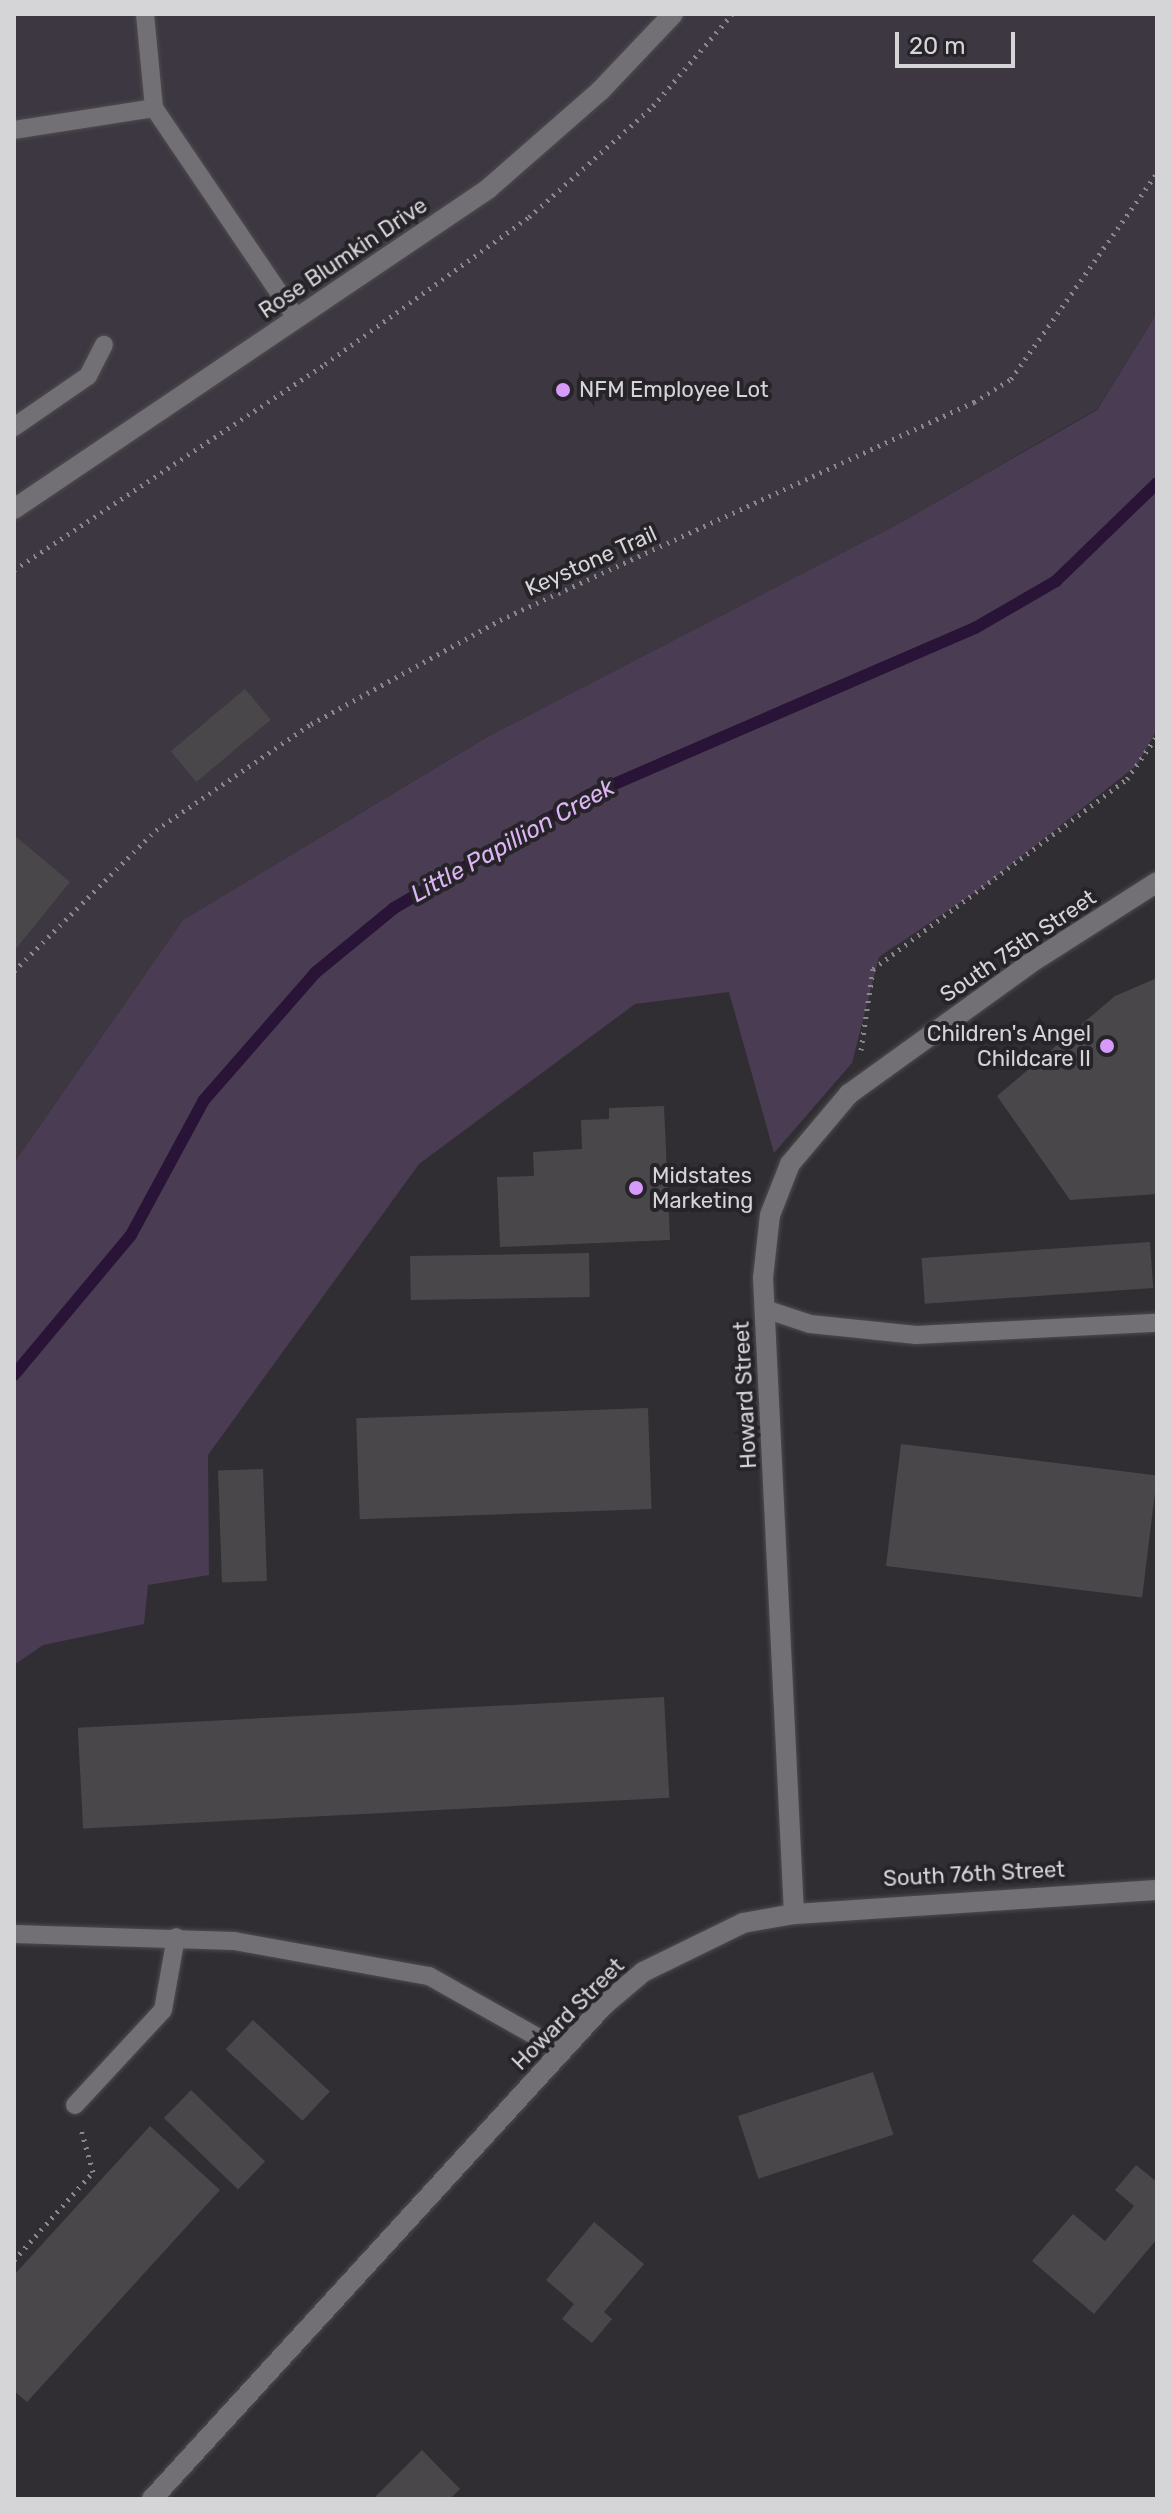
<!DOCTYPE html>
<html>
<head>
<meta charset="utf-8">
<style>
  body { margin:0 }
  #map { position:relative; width:1171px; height:2513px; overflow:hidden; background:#302e32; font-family:Rubik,sans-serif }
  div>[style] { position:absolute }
  .built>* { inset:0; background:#3c3740 }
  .green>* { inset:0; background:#4a3c53 }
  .stream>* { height:12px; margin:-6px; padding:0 6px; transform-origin:6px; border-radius:6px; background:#291336 }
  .building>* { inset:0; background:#4a474b; transform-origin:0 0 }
  .path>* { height:5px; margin-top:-2.5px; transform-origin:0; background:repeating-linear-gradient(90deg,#8a888b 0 2px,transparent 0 8px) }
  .roads { filter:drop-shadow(0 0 2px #4d4b4f) drop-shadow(0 0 2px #4d4b4f) }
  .service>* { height:18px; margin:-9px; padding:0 9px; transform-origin:9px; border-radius:9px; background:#727074 }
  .minor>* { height:20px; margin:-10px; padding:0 10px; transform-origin:10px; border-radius:10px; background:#727074 }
  .secondary>* { height:20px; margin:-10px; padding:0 10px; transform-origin:10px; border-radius:10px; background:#727074 }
  .dots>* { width:22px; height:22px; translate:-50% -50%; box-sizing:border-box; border:4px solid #262428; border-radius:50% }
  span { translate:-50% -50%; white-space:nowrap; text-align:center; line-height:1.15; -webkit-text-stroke:8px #262428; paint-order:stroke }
  .street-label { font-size:22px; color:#d5d4d6 }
  .poi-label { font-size:22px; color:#d5d4d6 }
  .left { translate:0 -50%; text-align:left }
  .right { translate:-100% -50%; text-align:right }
  .water-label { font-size:24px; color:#ddb5f6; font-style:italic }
  .frame { position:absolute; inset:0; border:16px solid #d5d4d6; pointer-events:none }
  .scale { position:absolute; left:895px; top:32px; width:120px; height:36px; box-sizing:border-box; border:4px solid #d5d4d6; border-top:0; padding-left:10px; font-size:24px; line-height:28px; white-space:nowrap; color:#d5d4d6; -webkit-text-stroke:6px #262428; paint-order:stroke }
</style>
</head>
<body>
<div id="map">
  <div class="built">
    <div style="clip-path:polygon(14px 14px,1157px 14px,1157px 313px,1097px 409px,900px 523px,489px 736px,183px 920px,14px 1163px)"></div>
  </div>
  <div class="green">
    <div style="clip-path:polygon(1157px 313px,1157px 730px,1137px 765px,983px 887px,879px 957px,852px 1063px,774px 1153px,729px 992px,635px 1004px,419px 1164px,208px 1455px,209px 1575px,148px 1585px,144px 1624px,43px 1645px,14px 1665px,14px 1163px,183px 920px,489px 736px,900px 523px,1097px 410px)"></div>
  </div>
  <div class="stream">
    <div style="left:14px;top:1375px;width:182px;rotate:-50.1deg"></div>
    <div style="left:131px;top:1235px;width:153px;rotate:-61.6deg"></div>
    <div style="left:204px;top:1100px;width:169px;rotate:-48.8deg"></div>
    <div style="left:315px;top:973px;width:102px;rotate:-39.4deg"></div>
    <div style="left:394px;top:908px;width:225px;rotate:-30.1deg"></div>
    <div style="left:589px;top:795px;width:421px;rotate:-23.4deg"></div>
    <div style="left:975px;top:628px;width:94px;rotate:-30.1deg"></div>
    <div style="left:1056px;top:581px;width:141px;rotate:-44.1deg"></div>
  </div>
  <div class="building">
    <div style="left:245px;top:689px;width:40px;height:97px;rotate:50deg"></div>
    <div style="clip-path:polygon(14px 835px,70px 882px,14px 951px)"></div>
    <div style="clip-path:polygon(1157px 978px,1157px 1194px,1070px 1200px,997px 1096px,1115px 996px)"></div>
    <div style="clip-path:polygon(664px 1106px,670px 1240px,500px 1247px,497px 1177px,534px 1176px,533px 1152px,582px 1149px,581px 1120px,609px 1119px,609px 1108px)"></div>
    <div style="left:1150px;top:1242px;width:46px;height:229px;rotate:86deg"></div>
    <div style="left:589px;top:1253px;width:44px;height:179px;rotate:89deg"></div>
    <div style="left:648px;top:1408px;width:101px;height:292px;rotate:88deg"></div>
    <div style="left:901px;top:1444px;width:258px;height:123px;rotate:7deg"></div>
    <div style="left:263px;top:1469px;width:112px;height:45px;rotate:88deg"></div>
    <div style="left:664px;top:1697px;width:101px;height:587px;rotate:87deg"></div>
    <div style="left:253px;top:2020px;width:105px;height:40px;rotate:43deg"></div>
    <div style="left:873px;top:2072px;width:66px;height:142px;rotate:72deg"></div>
    <div style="left:191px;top:2090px;width:103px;height:39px;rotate:44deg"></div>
    <div style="clip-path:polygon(150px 2126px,220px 2190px,27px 2402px,14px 2391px,14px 2275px)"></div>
    <div style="clip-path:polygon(1136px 2165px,1157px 2182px,1157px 2239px,1094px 2314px,1032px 2261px,1073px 2214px,1105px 2241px,1134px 2206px,1115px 2190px)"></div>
    <div style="clip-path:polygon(594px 2222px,644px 2264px,604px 2312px,612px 2319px,592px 2343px,562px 2319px,574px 2304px,546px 2280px)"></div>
    <div style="clip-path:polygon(422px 2450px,460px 2489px,450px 2499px,373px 2499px)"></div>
  </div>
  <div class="path">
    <div style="left:14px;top:570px;width:373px;rotate:-33.5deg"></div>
    <div style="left:325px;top:364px;width:251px;rotate:-35.8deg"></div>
    <div style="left:529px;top:217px;width:166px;rotate:-41.8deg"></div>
    <div style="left:653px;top:106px;width:121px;rotate:-49.3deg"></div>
    <div style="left:14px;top:971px;width:200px;rotate:-44.8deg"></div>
    <div style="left:156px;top:830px;width:188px;rotate:-34.4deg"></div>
    <div style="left:311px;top:724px;width:216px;rotate:-28.8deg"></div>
    <div style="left:500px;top:620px;width:522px;rotate:-24.7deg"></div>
    <div style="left:974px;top:402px;width:44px;rotate:-31.9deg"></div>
    <div style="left:1011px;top:379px;width:252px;rotate:-54.7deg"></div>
    <div style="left:861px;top:1050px;width:82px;rotate:-81.6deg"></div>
    <div style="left:873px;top:969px;width:317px;rotate:-36.8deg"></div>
    <div style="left:1127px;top:779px;width:52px;rotate:-55.1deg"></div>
    <div style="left:14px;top:2260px;width:118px;rotate:-48.1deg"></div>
    <div style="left:93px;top:2172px;width:45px;rotate:-105.6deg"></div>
  </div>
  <div class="roads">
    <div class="service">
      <div style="left:145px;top:14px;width:94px;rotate:84.5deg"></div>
      <div style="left:154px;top:108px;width:254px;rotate:55.9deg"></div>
      <div style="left:14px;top:130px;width:142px;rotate:-8.9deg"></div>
      <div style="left:14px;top:427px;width:90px;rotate:-34.6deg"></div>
      <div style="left:88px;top:376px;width:35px;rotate:-63deg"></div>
      <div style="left:765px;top:1309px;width:47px;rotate:18.4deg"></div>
      <div style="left:810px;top:1324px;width:107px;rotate:5.9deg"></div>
      <div style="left:916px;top:1335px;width:241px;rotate:-2.9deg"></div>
      <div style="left:14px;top:1934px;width:220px;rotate:1.8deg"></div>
      <div style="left:234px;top:1941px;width:198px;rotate:10.2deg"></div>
      <div style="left:429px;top:1976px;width:153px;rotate:29.4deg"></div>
      <div style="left:75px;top:2105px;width:129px;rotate:-47.2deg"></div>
      <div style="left:163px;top:2010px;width:74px;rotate:-79.9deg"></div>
    </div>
    <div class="minor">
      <div style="left:794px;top:1914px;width:637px;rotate:-92.79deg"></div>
      <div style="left:763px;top:1278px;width:63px;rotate:-83.7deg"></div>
      <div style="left:770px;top:1215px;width:55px;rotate:-68.6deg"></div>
      <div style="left:790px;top:1164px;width:92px;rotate:-49.9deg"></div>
      <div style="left:849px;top:1094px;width:222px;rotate:-35.8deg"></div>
      <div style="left:1029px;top:964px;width:152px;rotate:-32.6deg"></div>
      <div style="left:152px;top:2499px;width:670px;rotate:-47.54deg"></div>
      <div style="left:604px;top:2005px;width:51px;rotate:-40.2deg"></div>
      <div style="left:643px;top:1972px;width:111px;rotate:-26.1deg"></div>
      <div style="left:743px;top:1923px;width:52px;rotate:-10deg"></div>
      <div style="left:794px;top:1914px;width:364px;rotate:-3.8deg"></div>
    </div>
    <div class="secondary">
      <div style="left:14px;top:509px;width:572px;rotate:-34.02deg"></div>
      <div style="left:488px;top:189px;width:149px;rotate:-41.2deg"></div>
      <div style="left:600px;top:91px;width:106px;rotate:-46.5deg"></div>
    </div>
  </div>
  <div class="dots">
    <div style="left:563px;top:390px;background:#d69bfa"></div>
    <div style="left:1107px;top:1046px;background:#d69bfa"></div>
    <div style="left:636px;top:1188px;background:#d69bfa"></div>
  </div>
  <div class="street-label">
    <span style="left:343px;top:258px;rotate:-34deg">Rose Blumkin Drive</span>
    <span style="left:591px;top:561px;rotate:-24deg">Keystone Trail</span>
    <span style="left:1018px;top:946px;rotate:-34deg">South 75th Street</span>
    <span style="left:745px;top:1395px;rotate:-93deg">Howard Street</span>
    <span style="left:974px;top:1874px;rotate:-3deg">South 76th Street</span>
    <span style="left:568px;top:2014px;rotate:-45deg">Howard Street</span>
  </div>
  <div class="poi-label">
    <span class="left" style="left:579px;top:390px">NFM Employee Lot</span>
    <span class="right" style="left:1091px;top:1046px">Children's Angel<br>Childcare II</span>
    <span class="left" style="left:652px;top:1188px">Midstates<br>Marketing</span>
  </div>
  <div class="water-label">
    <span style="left:513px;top:841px;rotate:-29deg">Little Papillion Creek</span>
  </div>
  <div class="frame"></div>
  <div class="scale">20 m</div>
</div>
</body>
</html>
